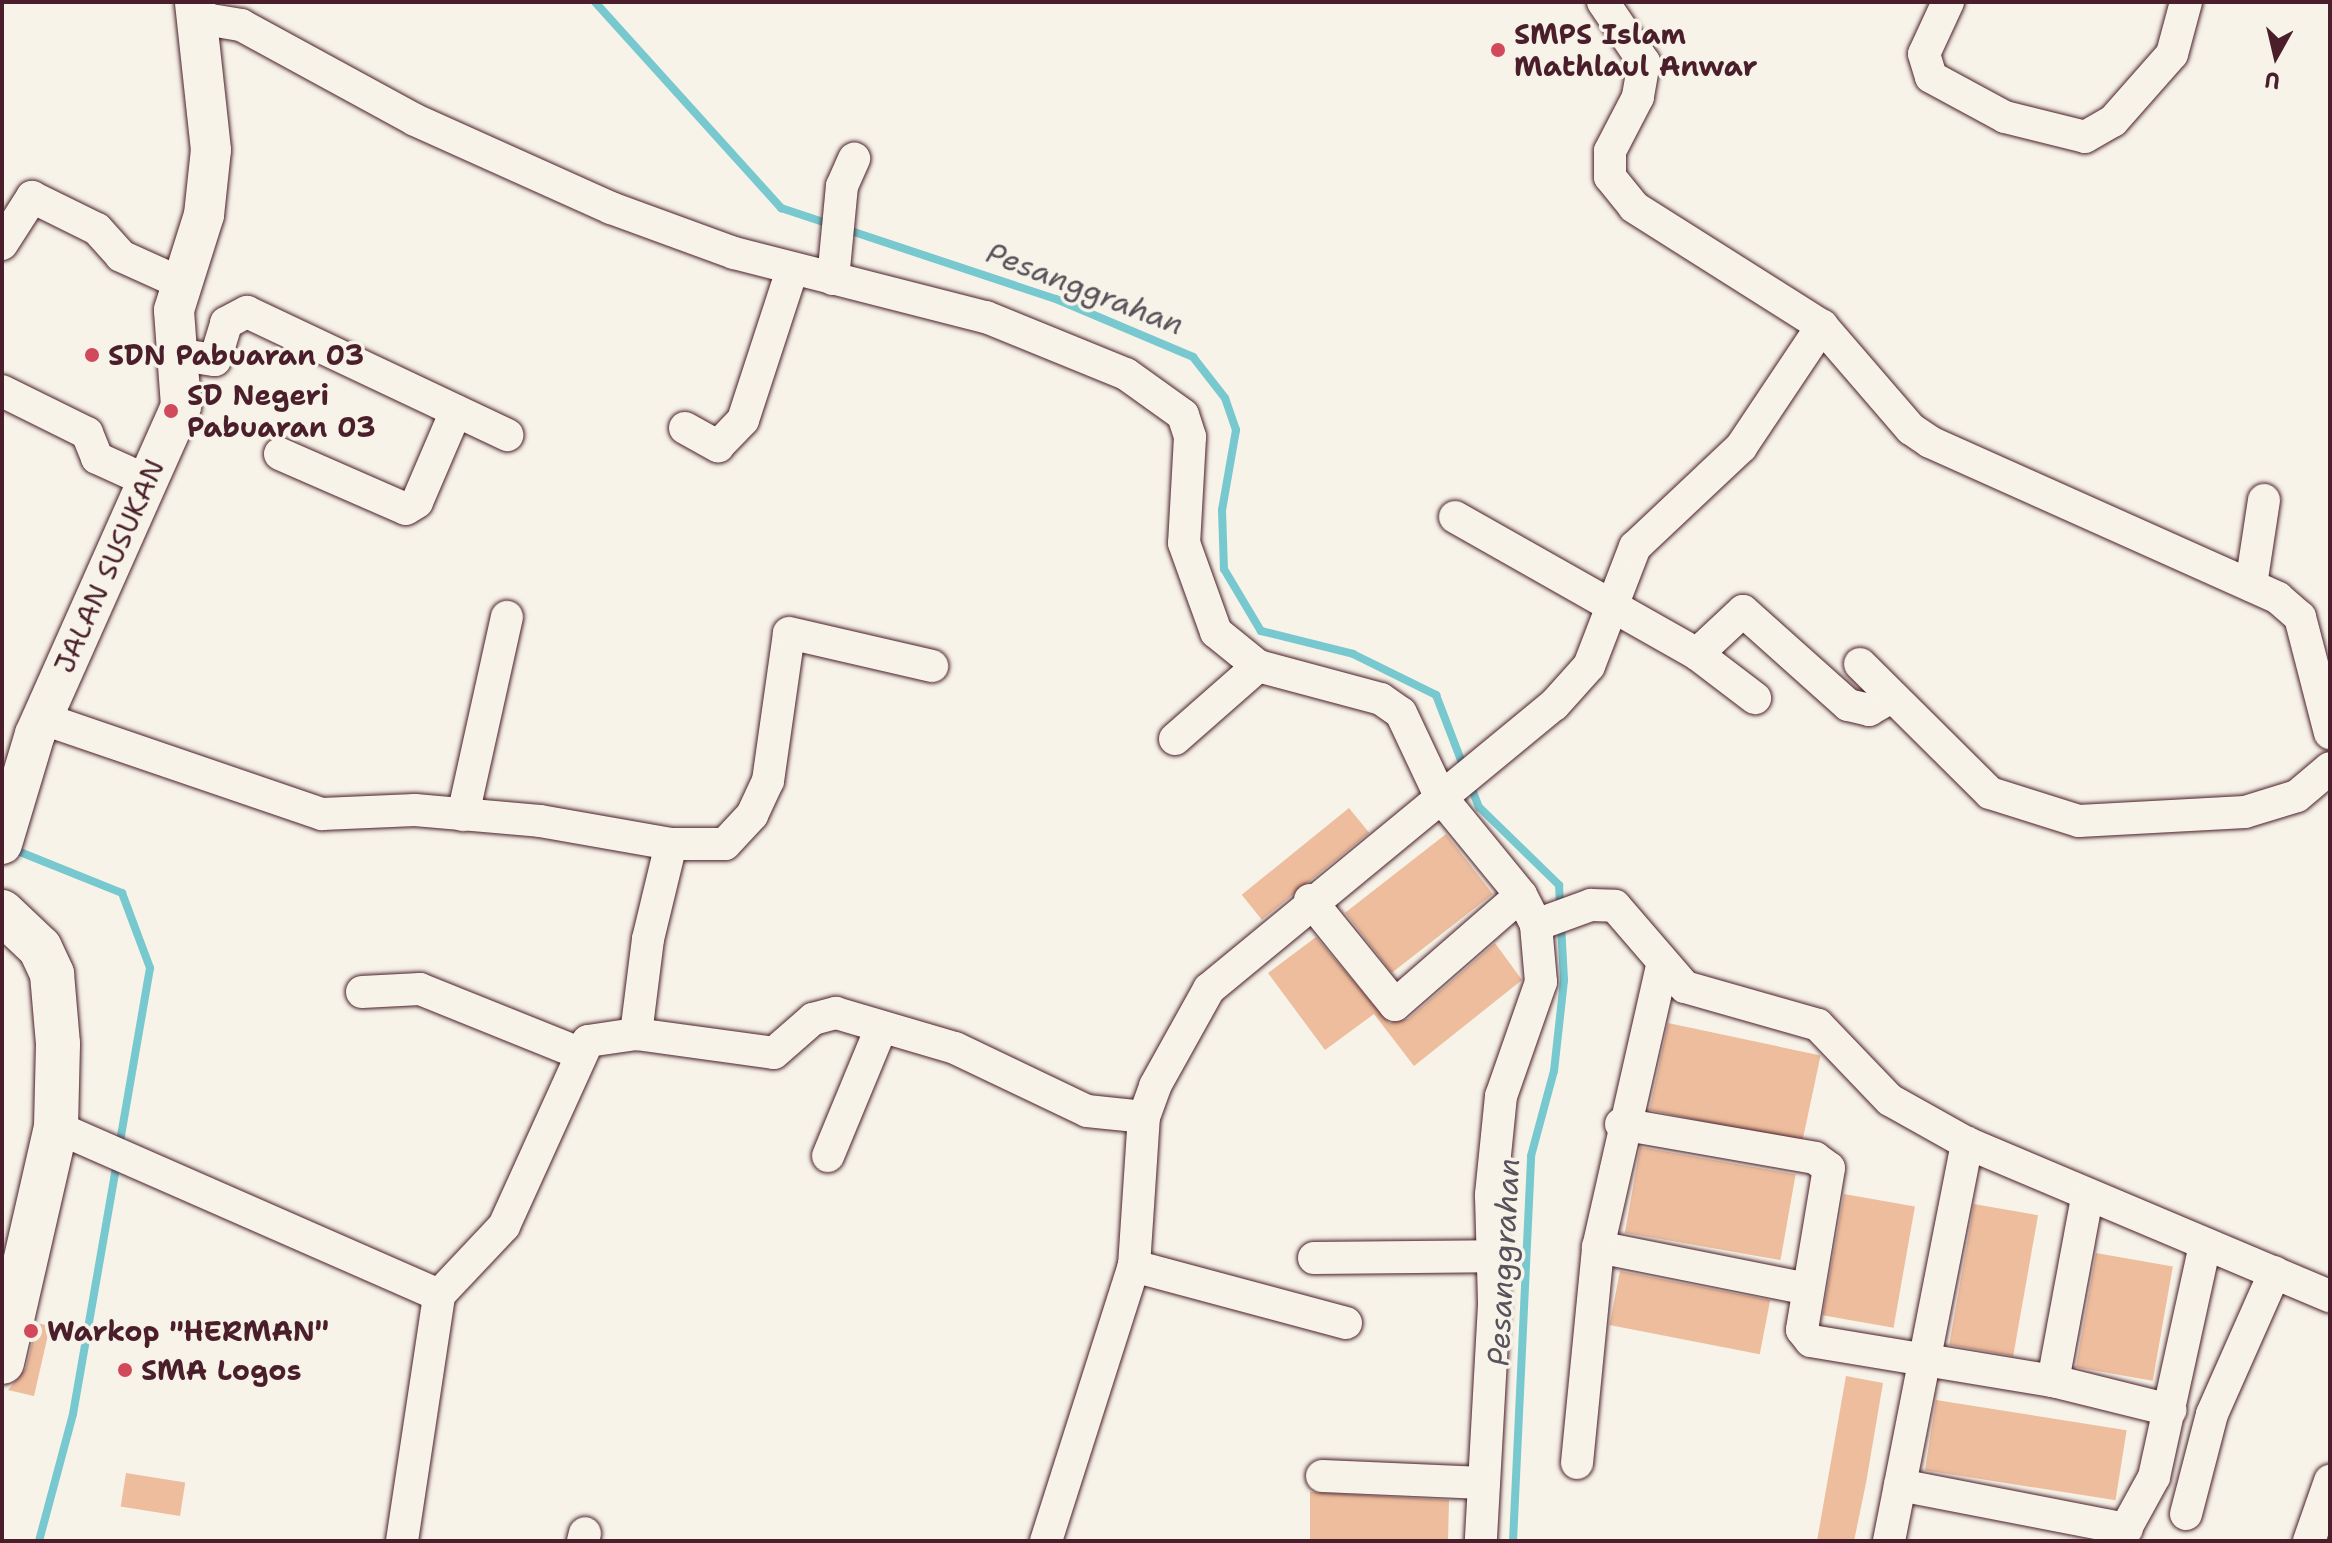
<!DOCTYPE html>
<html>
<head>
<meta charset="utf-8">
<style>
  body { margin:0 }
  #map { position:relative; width:2332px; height:1543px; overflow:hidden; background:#f7f3e8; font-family:"Shantell Sans",sans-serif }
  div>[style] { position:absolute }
  .stream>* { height:8px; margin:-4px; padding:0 4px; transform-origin:4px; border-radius:4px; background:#77c8cf }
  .building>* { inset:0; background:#edbd9d; transform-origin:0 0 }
  .roads { filter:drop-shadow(0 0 2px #4a1f2b) drop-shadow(0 0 2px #4a1f2b) }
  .minor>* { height:32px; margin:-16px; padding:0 16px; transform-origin:16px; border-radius:16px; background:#f7f3e8 }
  .tertiary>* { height:40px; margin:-20px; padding:0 20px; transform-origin:20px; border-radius:20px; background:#f7f3e8 }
  .primary>* { height:44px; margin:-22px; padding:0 22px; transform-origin:22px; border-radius:22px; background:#f7f3e8 }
  .dots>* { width:22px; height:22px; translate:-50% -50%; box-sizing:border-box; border:4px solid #f7f3e8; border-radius:50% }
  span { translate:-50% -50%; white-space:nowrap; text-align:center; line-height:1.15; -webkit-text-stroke:7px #f7f3e8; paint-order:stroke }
  .poi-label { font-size:28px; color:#4a1f2b; font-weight:700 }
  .left { translate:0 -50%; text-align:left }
  .street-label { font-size:28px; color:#4a1f2b }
  .water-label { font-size:30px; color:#58525c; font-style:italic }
  .frame { position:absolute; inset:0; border:4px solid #4a1f2b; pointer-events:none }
  .north { position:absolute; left:2236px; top:16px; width:80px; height:80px; -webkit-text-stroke:6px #f7f3e8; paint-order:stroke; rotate:188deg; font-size:22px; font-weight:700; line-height:32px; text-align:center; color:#4a1f2b }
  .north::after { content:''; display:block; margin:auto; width:28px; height:36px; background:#4a1f2b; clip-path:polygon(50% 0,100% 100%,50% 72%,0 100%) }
</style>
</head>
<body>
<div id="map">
  <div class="stream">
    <div style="left:595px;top:2px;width:278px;rotate:47.9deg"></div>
    <div style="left:781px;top:208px;width:54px;rotate:18.4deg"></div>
    <div style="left:845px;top:229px;width:222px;rotate:18.4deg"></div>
    <div style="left:1056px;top:299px;width:149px;rotate:22.9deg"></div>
    <div style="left:1193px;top:357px;width:52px;rotate:52deg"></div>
    <div style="left:1225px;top:398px;width:34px;rotate:71deg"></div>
    <div style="left:1236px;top:430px;width:81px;rotate:99.9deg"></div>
    <div style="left:1222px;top:510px;width:59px;rotate:88.1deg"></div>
    <div style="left:1224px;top:569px;width:72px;rotate:59.2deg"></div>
    <div style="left:1261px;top:631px;width:95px;rotate:14deg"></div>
    <div style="left:1353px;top:654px;width:93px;rotate:26.3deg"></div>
    <div style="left:1436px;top:695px;width:78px;rotate:69deg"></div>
    <div style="left:1470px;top:784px;width:25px;rotate:69deg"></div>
    <div style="left:1479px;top:807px;width:112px;rotate:44.3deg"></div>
    <div style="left:1559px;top:885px;width:22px;rotate:87deg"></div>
    <div style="left:10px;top:848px;width:121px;rotate:21.9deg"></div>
    <div style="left:122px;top:893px;width:80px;rotate:69.5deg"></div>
    <div style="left:150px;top:968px;width:182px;rotate:99.8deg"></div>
    <div style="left:39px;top:1541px;width:131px;rotate:-75deg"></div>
    <div style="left:73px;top:1414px;width:257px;rotate:-80.1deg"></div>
    <div style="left:1513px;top:1541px;width:385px;rotate:-87.3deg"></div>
    <div style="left:1531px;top:1156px;width:88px;rotate:-74.9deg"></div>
    <div style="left:1554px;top:1071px;width:92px;rotate:-83.7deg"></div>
    <div style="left:1564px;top:980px;width:55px;rotate:-93.1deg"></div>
  </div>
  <div class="building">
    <div style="left:1349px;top:808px;width:32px;height:138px;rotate:51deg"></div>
    <div style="left:1446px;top:834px;width:76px;height:128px;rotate:52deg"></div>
    <div style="clip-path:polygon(1316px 937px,1389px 1023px,1408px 1019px,1495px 943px,1522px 980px,1414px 1066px,1374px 1014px,1325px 1050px,1268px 973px)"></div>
    <div style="left:1668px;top:1023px;width:156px;height:89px;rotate:12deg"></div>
    <div style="left:1640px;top:1147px;width:158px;height:87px;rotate:10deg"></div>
    <div style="left:1844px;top:1194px;width:72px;height:123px;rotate:10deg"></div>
    <div style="left:1974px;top:1204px;width:65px;height:143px;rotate:10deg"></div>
    <div style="left:2096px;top:1253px;width:78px;height:116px;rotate:10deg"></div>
    <div style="left:1620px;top:1271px;width:153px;height:55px;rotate:11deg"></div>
    <div style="clip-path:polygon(37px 1323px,50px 1326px,34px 1396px,8px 1390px,26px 1368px)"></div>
    <div style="clip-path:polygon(1846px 1376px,1883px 1383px,1866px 1483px,1854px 1541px,1817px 1541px)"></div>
    <div style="left:1936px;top:1400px;width:193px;height:71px;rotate:9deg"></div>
    <div style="left:126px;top:1473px;width:60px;height:34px;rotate:9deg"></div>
    <div style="clip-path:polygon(1310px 1492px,1449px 1500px,1448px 1541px,1310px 1541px)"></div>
  </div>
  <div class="roads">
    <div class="minor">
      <div style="left:1603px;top:2px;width:73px;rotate:55.7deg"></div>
      <div style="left:1644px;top:62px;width:36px;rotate:100deg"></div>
      <div style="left:1638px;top:97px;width:61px;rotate:117.4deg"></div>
      <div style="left:1610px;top:151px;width:26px;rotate:90deg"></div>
      <div style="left:1610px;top:177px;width:38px;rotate:51deg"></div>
      <div style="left:1634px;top:207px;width:222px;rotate:32.3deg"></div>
      <div style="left:1822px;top:326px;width:136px;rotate:49.2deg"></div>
      <div style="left:1911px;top:429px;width:23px;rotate:34deg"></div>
      <div style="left:1930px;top:442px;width:381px;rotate:24.1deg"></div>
      <div style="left:2278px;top:598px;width:29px;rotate:41deg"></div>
      <div style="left:2300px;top:617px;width:120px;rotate:75.5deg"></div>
      <div style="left:1948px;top:2px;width:57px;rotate:114.8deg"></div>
      <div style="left:1924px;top:54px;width:24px;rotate:73deg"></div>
      <div style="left:1931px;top:77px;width:84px;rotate:28.4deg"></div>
      <div style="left:2005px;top:117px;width:82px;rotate:14deg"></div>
      <div style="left:2085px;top:137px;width:32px;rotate:-30deg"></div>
      <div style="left:2113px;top:121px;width:89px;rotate:-48.6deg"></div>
      <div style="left:2172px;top:54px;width:54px;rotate:-74.9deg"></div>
      <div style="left:199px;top:18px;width:43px;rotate:9.5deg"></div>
      <div style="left:241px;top:25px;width:198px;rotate:28.6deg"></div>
      <div style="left:415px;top:120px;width:215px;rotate:24.2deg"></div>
      <div style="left:611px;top:208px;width:131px;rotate:20.1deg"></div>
      <div style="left:734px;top:253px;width:260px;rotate:14.3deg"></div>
      <div style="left:986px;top:317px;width:151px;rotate:22.2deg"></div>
      <div style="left:1126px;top:374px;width:70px;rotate:35.7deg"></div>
      <div style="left:1183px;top:415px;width:23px;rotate:72deg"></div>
      <div style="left:1190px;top:437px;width:106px;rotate:93.2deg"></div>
      <div style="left:1184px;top:543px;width:95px;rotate:70.2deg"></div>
      <div style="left:1216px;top:632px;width:54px;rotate:39deg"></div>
      <div style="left:1258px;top:666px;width:127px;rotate:15deg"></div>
      <div style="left:1381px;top:699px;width:24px;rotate:35deg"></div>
      <div style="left:1401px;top:713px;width:92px;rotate:64.8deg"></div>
      <div style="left:1440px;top:796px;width:128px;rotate:50.7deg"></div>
      <div style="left:1521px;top:895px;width:34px;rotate:63deg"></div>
      <div style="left:1536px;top:925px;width:57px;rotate:85deg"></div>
      <div style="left:1541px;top:982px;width:121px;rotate:109.3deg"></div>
      <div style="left:1501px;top:1096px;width:100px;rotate:95.8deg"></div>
      <div style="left:1491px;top:1195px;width:110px;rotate:88.4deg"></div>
      <div style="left:1494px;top:1305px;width:236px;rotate:93.2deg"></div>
      <div style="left:2px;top:244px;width:56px;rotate:-57.4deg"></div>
      <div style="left:32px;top:197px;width:72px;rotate:26.2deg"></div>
      <div style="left:97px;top:229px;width:36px;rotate:48deg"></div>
      <div style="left:121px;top:256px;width:68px;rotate:24.3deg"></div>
      <div style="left:833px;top:279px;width:93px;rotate:-84.5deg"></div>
      <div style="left:842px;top:186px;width:30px;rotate:-66deg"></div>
      <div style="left:176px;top:354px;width:39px;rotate:9deg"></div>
      <div style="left:215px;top:360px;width:39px;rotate:-73deg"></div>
      <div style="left:226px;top:323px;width:24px;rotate:-28deg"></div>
      <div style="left:247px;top:312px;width:288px;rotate:25.3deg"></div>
      <div style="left:2px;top:391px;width:95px;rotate:26.3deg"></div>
      <div style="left:87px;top:433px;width:27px;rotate:68deg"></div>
      <div style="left:97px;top:458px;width:56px;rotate:24.3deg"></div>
      <div style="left:685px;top:428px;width:38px;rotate:29deg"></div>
      <div style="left:718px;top:446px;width:36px;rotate:-46deg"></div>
      <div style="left:743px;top:420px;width:158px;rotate:-71.9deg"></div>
      <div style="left:280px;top:454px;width:137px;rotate:23.6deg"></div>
      <div style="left:406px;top:509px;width:13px;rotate:-32deg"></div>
      <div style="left:417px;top:502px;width:99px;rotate:-66.8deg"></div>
      <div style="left:1455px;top:517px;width:278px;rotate:29.5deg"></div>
      <div style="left:1697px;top:654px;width:73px;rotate:37.2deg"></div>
      <div style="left:2251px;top:585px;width:86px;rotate:-81.3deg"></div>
      <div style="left:1697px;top:654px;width:63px;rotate:-43.1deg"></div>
      <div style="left:1743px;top:611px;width:141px;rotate:41.8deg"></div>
      <div style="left:1848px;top:705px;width:22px;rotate:13deg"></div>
      <div style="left:1869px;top:710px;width:24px;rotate:-30deg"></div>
      <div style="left:1860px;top:664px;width:183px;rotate:44.8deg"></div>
      <div style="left:1990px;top:793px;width:93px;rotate:17.5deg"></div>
      <div style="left:2079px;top:821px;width:166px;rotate:-3.1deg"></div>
      <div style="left:2245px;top:812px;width:54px;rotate:-17.1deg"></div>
      <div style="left:2297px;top:796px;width:43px;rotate:-40.3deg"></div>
      <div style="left:41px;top:718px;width:297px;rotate:18.9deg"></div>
      <div style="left:322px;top:814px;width:93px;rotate:-2.5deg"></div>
      <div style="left:415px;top:810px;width:125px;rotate:5deg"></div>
      <div style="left:540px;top:821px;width:133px;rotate:10deg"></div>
      <div style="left:671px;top:844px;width:98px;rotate:103.6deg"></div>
      <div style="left:648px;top:939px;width:96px;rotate:97.2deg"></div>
      <div style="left:1175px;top:739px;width:111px;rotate:-41.3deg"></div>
      <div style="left:463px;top:815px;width:203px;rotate:-77.5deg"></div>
      <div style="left:671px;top:844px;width:54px"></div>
      <div style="left:725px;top:844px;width:40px;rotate:-47deg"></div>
      <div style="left:752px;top:815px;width:38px;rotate:-65deg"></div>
      <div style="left:768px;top:781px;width:149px;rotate:-81.9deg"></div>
      <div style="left:789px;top:633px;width:147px;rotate:13deg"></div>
      <div style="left:1310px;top:900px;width:135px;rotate:51deg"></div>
      <div style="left:1395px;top:1005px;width:167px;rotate:-41.1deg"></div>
      <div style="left:1536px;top:925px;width:59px;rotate:-20deg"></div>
      <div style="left:1591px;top:905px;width:24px;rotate:2deg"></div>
      <div style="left:1615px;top:906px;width:107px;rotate:49.2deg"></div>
      <div style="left:1685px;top:987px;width:138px;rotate:15.9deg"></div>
      <div style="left:1818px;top:1025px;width:104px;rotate:46.2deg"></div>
      <div style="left:1890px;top:1100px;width:88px;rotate:29.2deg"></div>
      <div style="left:1967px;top:1143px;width:394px;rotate:22.9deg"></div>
      <div style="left:1662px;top:966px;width:288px;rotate:102.8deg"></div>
      <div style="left:1598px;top:1247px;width:214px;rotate:11.3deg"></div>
      <div style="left:362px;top:992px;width:58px;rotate:-3deg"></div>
      <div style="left:420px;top:989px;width:171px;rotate:21.9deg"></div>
      <div style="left:1621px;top:1124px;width:197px;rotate:9.9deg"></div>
      <div style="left:1815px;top:1158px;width:17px;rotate:36deg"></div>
      <div style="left:1829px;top:1168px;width:164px;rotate:99.5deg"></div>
      <div style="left:1802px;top:1330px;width:14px;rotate:51deg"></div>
      <div style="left:1811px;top:1341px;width:245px;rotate:9.4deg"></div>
      <div style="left:2053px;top:1381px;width:121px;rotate:13.9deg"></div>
      <div style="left:56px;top:1127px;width:418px;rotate:23.7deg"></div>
      <div style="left:828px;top:1156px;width:139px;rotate:-67.5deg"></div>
      <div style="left:1314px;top:1258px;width:177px;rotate:-0.6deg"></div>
      <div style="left:1346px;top:1323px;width:220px;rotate:-165deg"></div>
      <div style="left:1134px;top:1266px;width:149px;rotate:-86.2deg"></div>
      <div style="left:1144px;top:1117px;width:33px;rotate:-70deg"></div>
      <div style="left:1155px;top:1086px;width:111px;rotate:-60.9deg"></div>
      <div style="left:1209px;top:989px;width:447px;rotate:-39.5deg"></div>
      <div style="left:1554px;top:705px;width:52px;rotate:-48.1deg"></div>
      <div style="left:1589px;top:666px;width:128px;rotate:-68.9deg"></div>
      <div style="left:1635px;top:547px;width:146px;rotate:-43.3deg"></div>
      <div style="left:1741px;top:447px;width:146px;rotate:-56.2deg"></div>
      <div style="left:2053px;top:1381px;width:187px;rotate:-79.5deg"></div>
      <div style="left:1577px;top:1463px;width:217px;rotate:-84.4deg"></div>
      <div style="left:1322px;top:1476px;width:162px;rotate:2.5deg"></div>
      <div style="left:1900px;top:1485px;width:231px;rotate:11deg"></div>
      <div style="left:2186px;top:1514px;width:103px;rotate:-75.4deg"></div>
      <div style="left:2212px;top:1414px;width:155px;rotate:-66.1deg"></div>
      <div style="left:402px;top:1541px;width:249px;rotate:-81.4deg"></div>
      <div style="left:439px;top:1295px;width:95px;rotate:-46.7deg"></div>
      <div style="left:504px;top:1226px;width:203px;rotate:-65.6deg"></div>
      <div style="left:588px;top:1041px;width:49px;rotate:-8.3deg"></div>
      <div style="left:636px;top:1034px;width:139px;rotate:7.8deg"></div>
      <div style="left:774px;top:1053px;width:52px;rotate:-41.1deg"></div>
      <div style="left:813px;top:1019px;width:24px;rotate:-15deg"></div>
      <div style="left:836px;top:1013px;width:124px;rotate:16.4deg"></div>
      <div style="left:955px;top:1048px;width:146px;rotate:25.5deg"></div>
      <div style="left:1087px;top:1111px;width:57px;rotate:6deg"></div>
      <div style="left:583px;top:1541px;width:8px;rotate:-76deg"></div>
      <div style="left:1046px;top:1541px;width:289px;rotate:-72.3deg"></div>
      <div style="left:1889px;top:1541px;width:406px;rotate:-78.9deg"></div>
      <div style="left:2119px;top:1541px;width:73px;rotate:-61.3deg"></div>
      <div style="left:2154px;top:1477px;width:238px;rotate:-77.6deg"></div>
      <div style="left:2309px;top:1541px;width:64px;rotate:-70.7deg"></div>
    </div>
    <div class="tertiary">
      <div style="left:2px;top:844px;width:115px;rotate:-73.3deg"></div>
      <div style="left:35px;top:734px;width:359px;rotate:-66deg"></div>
      <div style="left:181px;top:406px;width:96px;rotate:-94.2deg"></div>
      <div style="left:174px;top:310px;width:100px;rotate:-72.5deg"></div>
      <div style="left:204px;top:215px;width:65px;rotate:-83.9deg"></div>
      <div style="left:211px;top:150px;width:149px;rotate:-96.2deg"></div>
    </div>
    <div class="primary">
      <div style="left:2px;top:912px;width:52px;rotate:43.5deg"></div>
      <div style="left:40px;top:948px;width:29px;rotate:65deg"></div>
      <div style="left:52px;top:974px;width:70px;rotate:85.1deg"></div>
      <div style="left:58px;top:1044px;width:83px;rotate:91.4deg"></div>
      <div style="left:56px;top:1127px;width:241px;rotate:102.9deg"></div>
    </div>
  </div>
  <div class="dots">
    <div style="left:1498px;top:50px;background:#d1495b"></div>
    <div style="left:92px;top:355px;background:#d1495b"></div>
    <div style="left:171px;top:411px;background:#d1495b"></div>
    <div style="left:31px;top:1331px;background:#d1495b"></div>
    <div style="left:125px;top:1370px;background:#d1495b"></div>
  </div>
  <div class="poi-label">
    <span class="left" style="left:1514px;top:50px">SMPS Islam<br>Mathlaul Anwar</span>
    <span class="left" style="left:108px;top:355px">SDN Pabuaran 03</span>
    <span class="left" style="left:187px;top:411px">SD Negeri<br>Pabuaran 03</span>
    <span class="left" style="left:47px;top:1331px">Warkop "HERMAN"</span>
    <span class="left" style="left:141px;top:1370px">SMA Logos</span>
  </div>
  <div class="street-label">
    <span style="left:109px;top:566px;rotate:-66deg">JALAN SUSUKAN</span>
  </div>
  <div class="water-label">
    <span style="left:1085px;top:289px;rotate:21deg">Pesanggrahan</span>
    <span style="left:1504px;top:1262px;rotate:-87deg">Pesanggrahan</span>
  </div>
  <div class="frame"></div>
  <div class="north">U</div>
</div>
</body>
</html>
